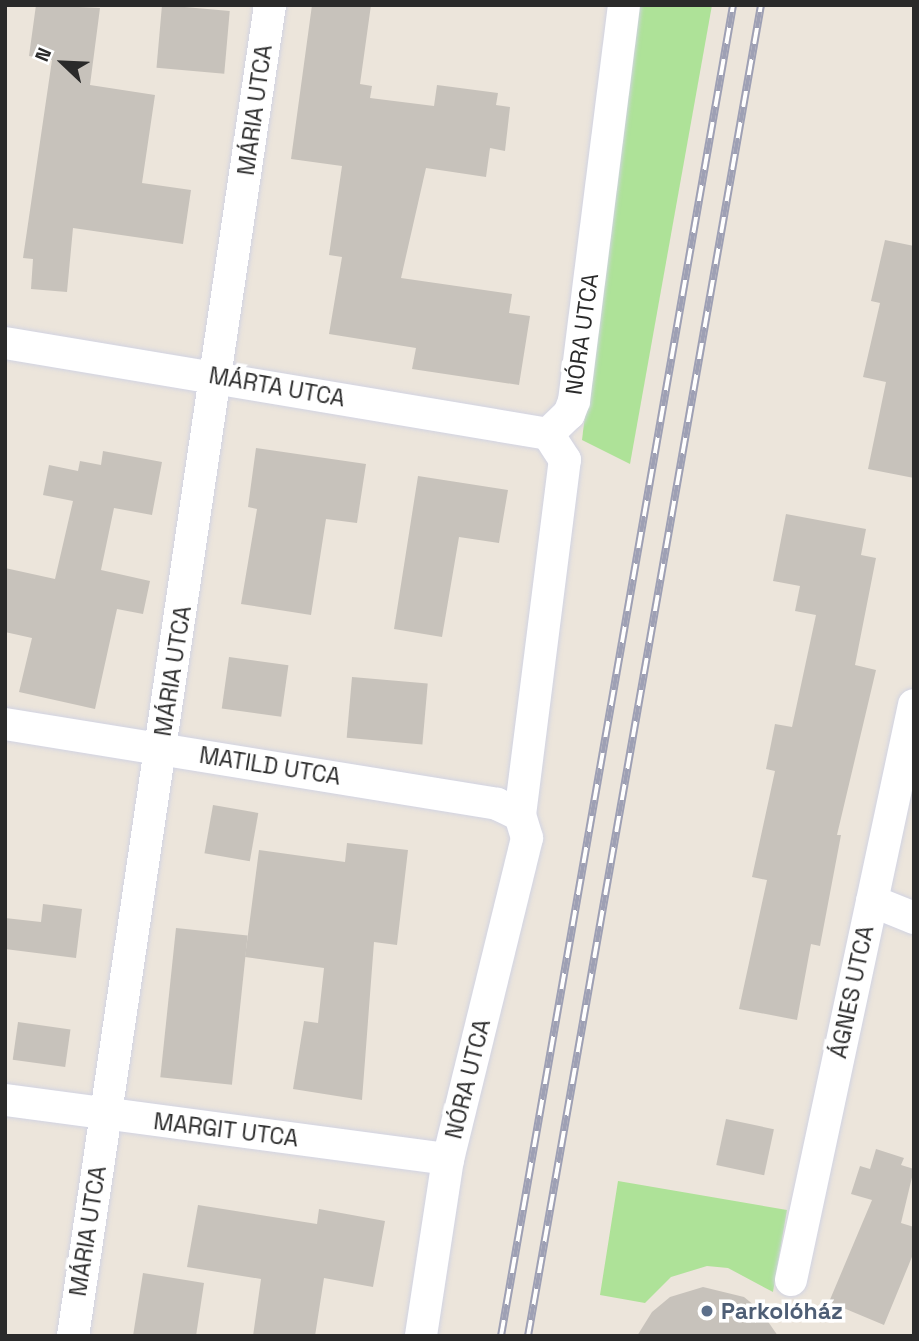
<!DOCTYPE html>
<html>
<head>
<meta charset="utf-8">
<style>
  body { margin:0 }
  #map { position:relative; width:919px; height:1341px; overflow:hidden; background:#ece5db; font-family:"Space Grotesk",sans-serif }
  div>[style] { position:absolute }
  .green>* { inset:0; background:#aee298 }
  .building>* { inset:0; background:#c7c2bb; transform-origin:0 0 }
  .roads { filter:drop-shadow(0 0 2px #d1d3e2) drop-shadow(0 0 2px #d1d3e2) }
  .street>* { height:32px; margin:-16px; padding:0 16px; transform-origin:16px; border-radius:16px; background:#fff }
  .rail>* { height:8px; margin-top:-4px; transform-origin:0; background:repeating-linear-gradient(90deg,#fff 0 16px,#9ea0b4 0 32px); box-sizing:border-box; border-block:2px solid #9ea0b4 }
  .dots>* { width:19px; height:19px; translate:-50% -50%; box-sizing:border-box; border:4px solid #fff; border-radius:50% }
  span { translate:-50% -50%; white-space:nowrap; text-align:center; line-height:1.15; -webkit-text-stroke:7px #fff; paint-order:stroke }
  .street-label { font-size:23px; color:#2a2a2a }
  .service-label { font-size:23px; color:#4e5e75; font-weight:700 }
  .left { translate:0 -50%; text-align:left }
  .frame { position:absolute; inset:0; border:7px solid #2a2a2a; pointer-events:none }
  .north { position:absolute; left:28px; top:28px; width:70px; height:70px; -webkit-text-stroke:5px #fff; paint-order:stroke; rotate:293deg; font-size:19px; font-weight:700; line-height:28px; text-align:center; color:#2a2a2a }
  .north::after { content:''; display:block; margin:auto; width:24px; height:32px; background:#2a2a2a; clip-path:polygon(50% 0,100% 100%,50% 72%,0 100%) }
</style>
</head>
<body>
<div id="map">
  <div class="green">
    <div style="clip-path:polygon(635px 5px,712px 5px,630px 464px,582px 440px)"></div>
    <div style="clip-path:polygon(618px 1181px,787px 1210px,773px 1292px,728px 1268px,707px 1266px,671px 1277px,645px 1303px,600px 1295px)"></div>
  </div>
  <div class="building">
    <div style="clip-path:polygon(36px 5px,100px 8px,90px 85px,155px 95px,142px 183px,191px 190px,183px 244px,73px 228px,67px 292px,31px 289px,33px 259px,23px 258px,52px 60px,29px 56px)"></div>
    <div style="left:162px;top:5px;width:68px;height:63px;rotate:5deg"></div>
    <div style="clip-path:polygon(312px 5px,371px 5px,360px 84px,372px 86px,370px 98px,434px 106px,437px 85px,498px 93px,496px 105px,510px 107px,505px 151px,490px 148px,486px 177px,426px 168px,401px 278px,512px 294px,509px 313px,530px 316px,519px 385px,412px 369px,416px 348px,329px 334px,342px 257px,329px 255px,342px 166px,291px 159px)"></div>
    <div style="clip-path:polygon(885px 240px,914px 246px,914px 478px,868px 469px,886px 382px,863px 377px,880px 303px,871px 301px)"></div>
    <div style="clip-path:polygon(256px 448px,366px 464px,357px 523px,326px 519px,311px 615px,241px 604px,257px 509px,248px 507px)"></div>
    <div style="clip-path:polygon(103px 451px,162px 462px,152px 515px,114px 508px,101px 570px,150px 581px,143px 614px,117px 609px,95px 709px,19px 692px,32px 638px,5px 632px,5px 568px,55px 579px,73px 501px,43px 495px,49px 465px,78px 471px,80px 461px,101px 465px)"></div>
    <div style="clip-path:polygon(418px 476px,508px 490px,499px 543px,459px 537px,442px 637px,394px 629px)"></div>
    <div style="clip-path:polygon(786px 514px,866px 529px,861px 555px,876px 558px,855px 665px,876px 670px,837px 835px,841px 835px,820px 946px,811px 944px,797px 1020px,739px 1009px,767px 880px,752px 877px,775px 771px,766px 769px,775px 724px,792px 727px,816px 615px,795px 611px,800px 586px,773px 581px)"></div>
    <div style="left:229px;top:657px;width:60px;height:52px;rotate:8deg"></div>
    <div style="left:352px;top:677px;width:76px;height:61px;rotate:5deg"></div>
    <div style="left:213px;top:805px;width:46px;height:49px;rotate:10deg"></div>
    <div style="clip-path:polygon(347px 843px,408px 850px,397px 945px,374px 942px,362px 1100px,293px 1089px,304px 1021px,318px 1023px,324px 968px,245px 957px,259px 850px,345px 862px)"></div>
    <div style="clip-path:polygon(43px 904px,82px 909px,76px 958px,5px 949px,5px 918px,41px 922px)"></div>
    <div style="left:176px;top:928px;width:72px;height:150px;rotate:6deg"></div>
    <div style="left:18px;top:1022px;width:53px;height:38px;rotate:8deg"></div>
    <div style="left:726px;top:1119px;width:49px;height:47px;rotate:12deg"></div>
    <div style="clip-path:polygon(876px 1149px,904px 1158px,901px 1165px,914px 1169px,901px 1223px,914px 1227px,914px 1252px,884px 1325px,829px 1302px,872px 1200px,851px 1194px,860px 1166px,870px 1169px)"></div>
    <div style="clip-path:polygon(198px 1205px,317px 1224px,319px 1209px,385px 1221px,373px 1287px,324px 1278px,315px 1336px,253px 1336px,261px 1279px,187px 1267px)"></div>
    <div style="clip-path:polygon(143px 1273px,204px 1283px,196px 1336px,133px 1336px)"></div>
    <div style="clip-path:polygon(703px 1287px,744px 1297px,760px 1310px,778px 1336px,637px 1336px,652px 1312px,670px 1297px)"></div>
  </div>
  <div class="roads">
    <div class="street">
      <div style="left:5px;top:343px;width:551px;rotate:9.51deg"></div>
      <div style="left:548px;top:434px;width:29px;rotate:-44deg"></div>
      <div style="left:569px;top:414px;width:14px;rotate:-69deg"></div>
      <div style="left:574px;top:401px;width:399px;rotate:-82.8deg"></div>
      <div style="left:5px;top:724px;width:498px;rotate:9.2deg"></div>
      <div style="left:497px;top:804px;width:25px;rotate:26deg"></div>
      <div style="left:520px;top:815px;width:24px;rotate:73deg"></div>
      <div style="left:527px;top:838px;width:331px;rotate:103.8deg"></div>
      <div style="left:448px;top:1159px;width:179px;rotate:98.7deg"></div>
      <div style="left:520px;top:815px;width:358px;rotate:-82.8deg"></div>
      <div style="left:565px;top:460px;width:31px;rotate:-123deg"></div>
      <div style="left:872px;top:901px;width:45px;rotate:22deg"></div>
      <div style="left:5px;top:1100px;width:447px;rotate:7.6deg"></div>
      <div style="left:791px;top:1280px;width:588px;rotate:-77.93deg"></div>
      <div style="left:73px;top:1336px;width:1345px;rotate:-81.58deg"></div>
    </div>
  </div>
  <div class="rail">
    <div style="left:501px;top:1336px;width:1351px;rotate:-80.11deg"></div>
    <div style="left:528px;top:1336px;width:1351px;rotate:-80.07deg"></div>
  </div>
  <div class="dots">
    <div style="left:707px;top:1311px;background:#5c6f8a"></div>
  </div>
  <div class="street-label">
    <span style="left:255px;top:110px;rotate:-82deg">MÁRIA UTCA</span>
    <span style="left:582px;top:334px;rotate:-82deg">NÓRA UTCA</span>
    <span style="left:277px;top:387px;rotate:10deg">MÁRTA UTCA</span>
    <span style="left:173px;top:671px;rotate:-81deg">MÁRIA UTCA</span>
    <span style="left:270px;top:766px;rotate:9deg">MATILD UTCA</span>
    <span style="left:852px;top:992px;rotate:-78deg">ÁGNES UTCA</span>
    <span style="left:468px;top:1079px;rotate:-76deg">NÓRA UTCA</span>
    <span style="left:226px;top:1130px;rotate:7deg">MARGIT UTCA</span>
    <span style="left:88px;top:1231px;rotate:-81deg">MÁRIA UTCA</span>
  </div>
  <div class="service-label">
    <span class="left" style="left:721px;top:1311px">Parkolóház</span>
  </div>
  <div class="frame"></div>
  <div class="north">N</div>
</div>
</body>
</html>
